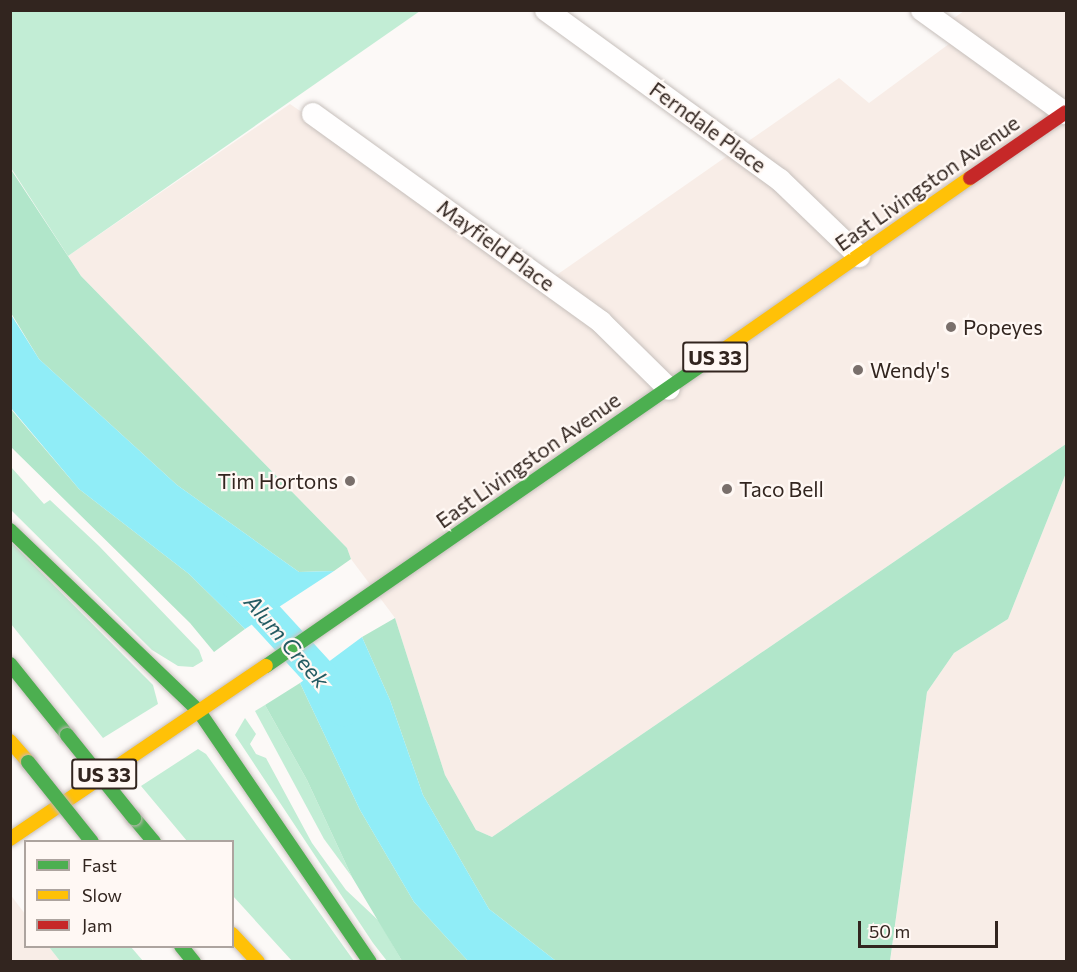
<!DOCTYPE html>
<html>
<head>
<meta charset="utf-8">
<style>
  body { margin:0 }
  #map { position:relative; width:1077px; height:972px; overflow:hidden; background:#fcf9f7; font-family:Commissioner,sans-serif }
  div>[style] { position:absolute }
  .built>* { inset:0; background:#f8ede7 }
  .green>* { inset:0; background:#c2edd5 }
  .forest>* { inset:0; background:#b1e6ca }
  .water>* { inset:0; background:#90edf7 }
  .river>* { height:33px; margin:-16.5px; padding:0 16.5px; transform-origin:16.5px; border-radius:16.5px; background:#90edf7 }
  .roads { filter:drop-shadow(0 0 2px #c6bfbb) drop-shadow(0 0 2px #c6bfbb) }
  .street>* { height:22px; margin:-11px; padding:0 11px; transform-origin:11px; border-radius:11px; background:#fffefe }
  .fast>* { height:14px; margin:-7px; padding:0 7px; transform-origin:7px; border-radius:7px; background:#4caf50 }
  .slow>* { height:14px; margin:-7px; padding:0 7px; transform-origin:7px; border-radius:7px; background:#ffc107 }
  .jam>* { height:14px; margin:-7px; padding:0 7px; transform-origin:7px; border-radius:7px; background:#c62828 }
  .bridges { filter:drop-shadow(0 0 2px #c5b9b9) drop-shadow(0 0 2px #c5b9b9) }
  .fast-bridge>* { height:14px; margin:-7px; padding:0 7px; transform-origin:7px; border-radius:7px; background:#4caf50 }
  .dots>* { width:16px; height:16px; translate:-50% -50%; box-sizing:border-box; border:3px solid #fff8f4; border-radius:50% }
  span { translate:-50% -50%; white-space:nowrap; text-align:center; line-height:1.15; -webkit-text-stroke:4.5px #fff8f4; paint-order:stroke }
  .shield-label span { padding:2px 4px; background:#fff8f4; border:2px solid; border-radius:4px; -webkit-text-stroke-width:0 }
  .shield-label { font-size:20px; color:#32251f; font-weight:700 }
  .street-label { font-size:21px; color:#32251f }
  .poi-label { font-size:21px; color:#32251f }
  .left { translate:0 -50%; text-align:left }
  .right { translate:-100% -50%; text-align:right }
  .water-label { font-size:22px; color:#235b62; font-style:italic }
  .frame { position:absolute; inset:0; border:12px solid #32251f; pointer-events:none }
  .legend { position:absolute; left:24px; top:840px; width:210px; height:108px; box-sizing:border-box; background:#fff8f4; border:2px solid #ada49f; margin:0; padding:8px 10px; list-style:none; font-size:18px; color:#32251f }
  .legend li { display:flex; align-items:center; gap:12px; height:30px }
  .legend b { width:30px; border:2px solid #ada49f }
  .scale { position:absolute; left:858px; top:921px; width:140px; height:27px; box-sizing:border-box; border:3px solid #32251f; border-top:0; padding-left:8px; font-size:18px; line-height:21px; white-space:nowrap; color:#32251f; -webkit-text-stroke:4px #fff8f4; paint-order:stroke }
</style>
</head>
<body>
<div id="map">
  <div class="built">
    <div style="clip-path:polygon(964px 11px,1066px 11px,1066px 444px,492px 837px,476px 830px,445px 775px,395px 618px,351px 559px,347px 548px,81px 276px,68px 256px,290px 104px,548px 281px,839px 78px,869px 103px,957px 38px,942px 26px)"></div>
    <div style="clip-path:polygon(1066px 473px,1066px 961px,890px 962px,927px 692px,954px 653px,1008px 619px)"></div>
    <div style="clip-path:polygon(10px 894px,25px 914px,26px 946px,49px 947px,60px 961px,11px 961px)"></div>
  </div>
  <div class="green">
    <div style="clip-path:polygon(10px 11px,11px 10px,420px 11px,68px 256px,11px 168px)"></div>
    <div style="clip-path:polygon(11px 467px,44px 504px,50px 500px,99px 546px,199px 650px,203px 661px,193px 667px,178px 666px,152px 650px,11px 510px)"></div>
    <div style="clip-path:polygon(10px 541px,153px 685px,158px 704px,103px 738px,11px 624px)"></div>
    <div style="clip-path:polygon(265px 705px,307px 780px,352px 877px,324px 839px,255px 711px)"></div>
    <div style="clip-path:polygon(245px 718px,256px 734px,250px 744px,256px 754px,266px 758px,312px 843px,346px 890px,379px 921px,402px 961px,387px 961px,373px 943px,235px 735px)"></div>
    <div style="clip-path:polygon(198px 749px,206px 754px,354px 961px,292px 961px,233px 896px,232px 842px,187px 841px,141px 786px)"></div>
    <div style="clip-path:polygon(49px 947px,131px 947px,143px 961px,60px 961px)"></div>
  </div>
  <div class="forest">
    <div style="clip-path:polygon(10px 168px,81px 276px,347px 548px,351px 559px,334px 571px,299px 572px,177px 485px,39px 359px,11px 313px)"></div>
    <div style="clip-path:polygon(10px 408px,79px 489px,189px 574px,245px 629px,214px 652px,190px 623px,11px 447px)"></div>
    <div style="clip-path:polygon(1066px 444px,1066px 473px,1008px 619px,954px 653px,927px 692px,890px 961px,556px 961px,489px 909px,423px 795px,390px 700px,362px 637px,395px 618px,445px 775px,476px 830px,492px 837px)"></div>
    <div style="clip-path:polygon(300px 683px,360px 810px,414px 902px,468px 961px,402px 961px,352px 877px,307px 780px,265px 705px)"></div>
  </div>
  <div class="water">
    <div style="clip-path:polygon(10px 313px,39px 359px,177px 485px,299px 572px,334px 571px,245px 629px,189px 574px,79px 489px,11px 408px)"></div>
    <div style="clip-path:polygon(362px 637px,390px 700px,423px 795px,489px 909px,556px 961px,468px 961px,414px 902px,360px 810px,300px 683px)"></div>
  </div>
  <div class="river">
    <div style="left:235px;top:582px;width:127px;rotate:47.5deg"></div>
    <div style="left:321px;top:676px;width:40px;rotate:56deg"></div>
  </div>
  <div class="roads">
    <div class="street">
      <div style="left:546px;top:10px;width:289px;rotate:36deg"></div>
      <div style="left:780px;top:180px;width:110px;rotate:43.9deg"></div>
      <div style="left:922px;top:10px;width:176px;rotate:35.8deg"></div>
      <div style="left:313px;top:114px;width:355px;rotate:35.8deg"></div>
      <div style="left:601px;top:322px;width:95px;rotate:44.6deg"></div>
    </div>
    <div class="fast">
      <div style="left:10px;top:530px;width:260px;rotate:43.8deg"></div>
      <div style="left:198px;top:710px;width:305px;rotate:55.7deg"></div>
      <div style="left:10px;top:664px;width:91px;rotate:51.2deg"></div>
      <div style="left:266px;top:666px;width:547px;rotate:-34.65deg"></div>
      <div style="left:134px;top:818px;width:31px;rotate:50deg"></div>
      <div style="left:181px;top:946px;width:21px;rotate:51deg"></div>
    </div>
    <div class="slow">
      <div style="left:716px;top:355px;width:310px;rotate:-34.9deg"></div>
      <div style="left:10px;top:741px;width:28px;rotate:49deg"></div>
      <div style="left:10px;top:839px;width:309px;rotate:-34.1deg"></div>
      <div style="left:232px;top:934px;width:38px;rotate:47deg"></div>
    </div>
    <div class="jam">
      <div style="left:970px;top:178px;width:116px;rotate:-34.5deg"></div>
    </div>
  </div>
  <div class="bridges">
    <div class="fast-bridge">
      <div style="left:67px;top:735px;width:107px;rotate:51.1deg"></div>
      <div style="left:28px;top:762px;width:102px;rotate:51.3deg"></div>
    </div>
  </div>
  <div class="dots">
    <div style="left:951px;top:327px;background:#796f6b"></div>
    <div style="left:858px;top:370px;background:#796f6b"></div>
    <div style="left:350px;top:481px;background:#796f6b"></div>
    <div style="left:727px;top:489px;background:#796f6b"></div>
  </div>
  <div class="shield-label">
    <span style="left:715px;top:357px">US 33</span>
    <span style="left:104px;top:774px">US 33</span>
  </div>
  <div class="street-label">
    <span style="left:708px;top:127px;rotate:36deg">Ferndale Place</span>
    <span style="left:927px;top:183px;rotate:-35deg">East Livingston Avenue</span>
    <span style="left:496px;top:245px;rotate:36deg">Mayfield Place</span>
    <span style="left:528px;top:460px;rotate:-35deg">East Livingston Avenue</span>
  </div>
  <div class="poi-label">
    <span class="left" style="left:963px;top:327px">Popeyes</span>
    <span class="left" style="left:870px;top:370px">Wendy's</span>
    <span class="right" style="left:338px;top:481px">Tim Hortons</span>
    <span class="left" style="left:739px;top:489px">Taco Bell</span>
  </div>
  <div class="water-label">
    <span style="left:287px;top:641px;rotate:49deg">Alum Creek</span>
  </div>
  <div class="frame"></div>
  <ul class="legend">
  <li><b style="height:8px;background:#4caf50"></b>Fast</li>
  <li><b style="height:8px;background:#ffc107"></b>Slow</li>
  <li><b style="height:8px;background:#c62828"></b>Jam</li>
  </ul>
  <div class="scale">50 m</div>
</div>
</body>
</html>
